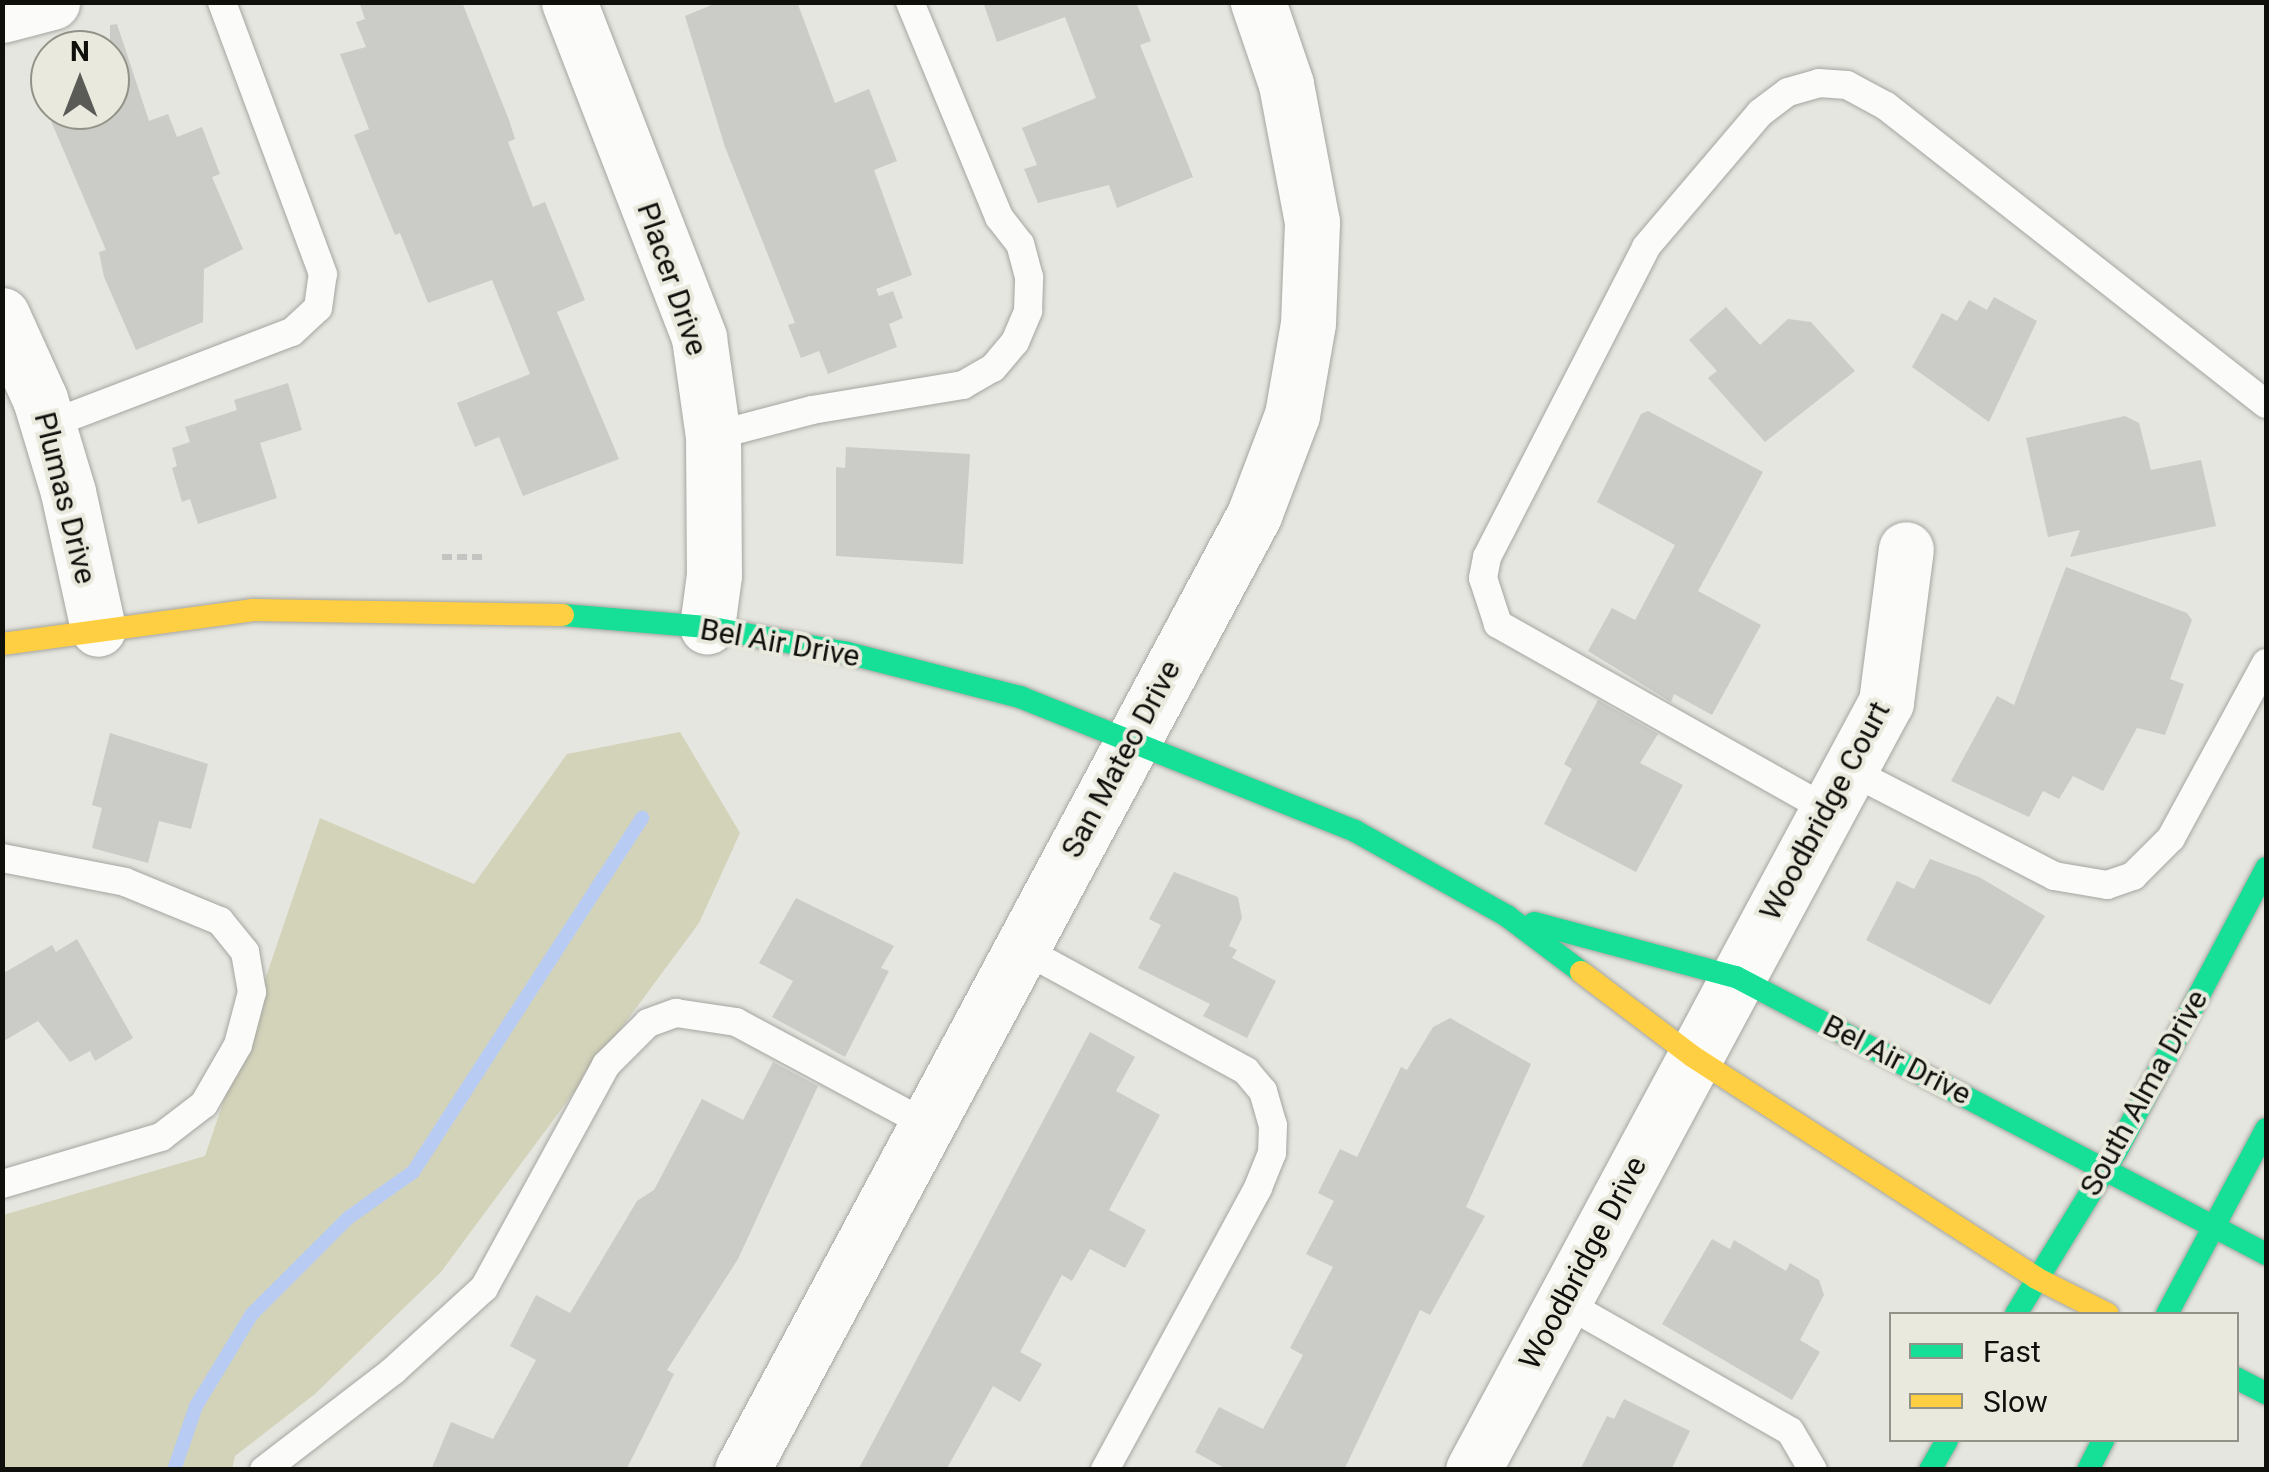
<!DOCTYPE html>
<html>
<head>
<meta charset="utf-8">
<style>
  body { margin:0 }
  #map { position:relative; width:2269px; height:1472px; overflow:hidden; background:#e6e6e0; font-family:Roboto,sans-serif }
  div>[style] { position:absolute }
  .green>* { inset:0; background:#d3d3ba }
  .stream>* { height:14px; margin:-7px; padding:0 7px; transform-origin:7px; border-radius:7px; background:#b8ccf3 }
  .building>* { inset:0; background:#cbcbc7 }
  .path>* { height:6px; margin-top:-3px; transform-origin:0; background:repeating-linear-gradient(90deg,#c4c4c2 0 10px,transparent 0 15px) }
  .roads { filter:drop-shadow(0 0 2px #a5a5a1) drop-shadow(0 0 2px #a5a5a1) }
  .lane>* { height:28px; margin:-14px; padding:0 14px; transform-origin:14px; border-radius:14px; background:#fbfbfa }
  .street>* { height:55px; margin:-27.5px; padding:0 27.5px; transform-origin:27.5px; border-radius:27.5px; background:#fbfbfa }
  .fast>* { height:22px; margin:-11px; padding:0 11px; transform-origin:11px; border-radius:11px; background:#16e098 }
  .slow>* { height:22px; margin:-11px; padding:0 11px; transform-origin:11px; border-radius:11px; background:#ffcf43 }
  span { translate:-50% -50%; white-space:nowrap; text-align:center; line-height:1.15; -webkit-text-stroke:8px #e9e9dd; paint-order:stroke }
  .street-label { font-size:30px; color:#0f0f0b }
  .frame { position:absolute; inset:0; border:5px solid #0f0f0b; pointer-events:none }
  .legend { position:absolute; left:1889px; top:1312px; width:350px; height:130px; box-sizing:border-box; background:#e9e9dd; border:2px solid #929289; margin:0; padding:12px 18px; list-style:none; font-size:30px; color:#0f0f0b }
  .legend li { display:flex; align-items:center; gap:20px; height:50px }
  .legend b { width:50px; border:2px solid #929289 }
  .north { position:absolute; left:30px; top:30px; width:100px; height:100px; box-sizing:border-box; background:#e9e9dd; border:2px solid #929289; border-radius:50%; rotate:0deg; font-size:28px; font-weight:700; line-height:40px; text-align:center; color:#0f0f0b }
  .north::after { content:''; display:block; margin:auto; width:35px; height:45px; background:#5a5a56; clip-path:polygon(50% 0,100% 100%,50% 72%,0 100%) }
</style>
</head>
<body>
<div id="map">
  <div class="green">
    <div style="clip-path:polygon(680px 732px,740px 833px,699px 923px,441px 1272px,315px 1394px,235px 1456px,232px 1469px,3px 1470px,3px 1215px,205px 1156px,320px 818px,474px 884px,567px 754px)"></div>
  </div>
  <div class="stream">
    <div style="left:174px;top:1470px;width:68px;rotate:-71deg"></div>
    <div style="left:196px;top:1406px;width:108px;rotate:-58.7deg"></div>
    <div style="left:252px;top:1314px;width:136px;rotate:-45deg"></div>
    <div style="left:348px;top:1218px;width:80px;rotate:-35.3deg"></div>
    <div style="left:413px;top:1172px;width:422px;rotate:-57.1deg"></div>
  </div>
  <div class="building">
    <div style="clip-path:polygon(359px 2px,462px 2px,509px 120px,515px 139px,508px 142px,533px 207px,545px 202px,585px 300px,557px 312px,619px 459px,523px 496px,499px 437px,475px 447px,457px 403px,530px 374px,492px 280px,428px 303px,400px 233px,395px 235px,354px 135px,369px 129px,340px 54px,366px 47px,356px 22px,365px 19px)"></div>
    <div style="clip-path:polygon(719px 2px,797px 2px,835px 103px,869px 89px,897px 161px,874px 170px,912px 275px,876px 289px,879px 296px,893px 291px,903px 318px,889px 324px,897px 347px,828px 374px,819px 351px,801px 358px,788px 325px,795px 323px,725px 147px,685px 16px)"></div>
    <div style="clip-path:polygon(983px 2px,1136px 2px,1151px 41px,1140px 45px,1193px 177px,1117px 208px,1109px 185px,1038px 203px,1024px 169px,1037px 165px,1022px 128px,1096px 98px,1065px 17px,997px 42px)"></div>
    <div style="clip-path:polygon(117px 24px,149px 121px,168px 114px,177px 137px,202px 127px,220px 174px,212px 177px,243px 249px,204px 269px,203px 322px,136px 350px,104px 277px,99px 252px,106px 250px,51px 121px,78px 110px,110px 110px,110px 25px)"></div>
    <div style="clip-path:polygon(1994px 297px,2037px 321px,1989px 422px,1912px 367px,1942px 313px,1957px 321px,1969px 300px,1987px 310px)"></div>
    <div style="clip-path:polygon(1726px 307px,1760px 345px,1788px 319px,1811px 322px,1855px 371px,1765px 442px,1708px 378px,1717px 371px,1689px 340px)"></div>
    <div style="clip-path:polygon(288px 383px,302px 430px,260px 443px,277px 498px,198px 524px,190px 499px,182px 502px,172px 468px,177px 466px,172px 448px,190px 442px,185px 427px,237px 410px,234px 400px)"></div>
    <div style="clip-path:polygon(1648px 411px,1763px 472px,1698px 591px,1761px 625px,1712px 715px,1674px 694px,1671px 702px,1588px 651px,1612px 608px,1635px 620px,1675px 545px,1597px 502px,1641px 414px)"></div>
    <div style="clip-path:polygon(2125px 416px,2139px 423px,2151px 470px,2201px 460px,2216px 526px,2070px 557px,2080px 530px,2048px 537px,2026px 438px)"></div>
    <div style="clip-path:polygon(846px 447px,970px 454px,963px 564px,836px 556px,836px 467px,845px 468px)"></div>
    <div style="clip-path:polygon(2066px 567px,2187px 613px,2192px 620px,2170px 679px,2184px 684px,2165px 735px,2137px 728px,2103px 791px,2073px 776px,2059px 799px,2043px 791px,2029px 817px,1951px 781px,1997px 696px,2014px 705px)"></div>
    <div style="clip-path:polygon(1598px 700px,1658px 734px,1640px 763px,1683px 785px,1636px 872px,1544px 824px,1572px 769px,1564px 764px)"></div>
    <div style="clip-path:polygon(110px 733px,208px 764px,191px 829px,159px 821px,148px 863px,92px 848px,102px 808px,92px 805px)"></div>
    <div style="clip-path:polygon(1930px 859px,1979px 877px,2045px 916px,1990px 1005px,1866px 940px,1897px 881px,1914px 889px)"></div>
    <div style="clip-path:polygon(1174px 872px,1238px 897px,1242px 918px,1229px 946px,1237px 950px,1232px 958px,1276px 981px,1247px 1038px,1203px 1016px,1210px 1004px,1138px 968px,1161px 925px,1149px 919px)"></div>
    <div style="clip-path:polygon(796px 898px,894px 946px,881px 968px,889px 971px,845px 1057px,772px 1017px,793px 981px,759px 963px)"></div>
    <div style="clip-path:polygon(77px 939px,133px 1038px,95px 1061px,90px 1051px,70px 1062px,38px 1021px,2px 1042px,2px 974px,52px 945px,56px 952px)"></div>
    <div style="clip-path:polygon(1450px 1018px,1531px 1064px,1466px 1207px,1485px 1216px,1430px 1315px,1420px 1310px,1344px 1470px,1228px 1470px,1195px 1452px,1219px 1407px,1263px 1429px,1303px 1355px,1290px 1348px,1333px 1267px,1306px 1254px,1334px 1201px,1318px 1193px,1340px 1149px,1357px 1157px,1401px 1067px,1407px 1070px,1433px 1027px)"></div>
    <div style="clip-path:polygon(1090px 1032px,1135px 1057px,1116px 1091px,1160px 1115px,1109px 1210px,1146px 1230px,1125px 1268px,1090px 1249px,1072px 1281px,1062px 1275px,1020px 1352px,1042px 1364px,1020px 1402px,993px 1386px,946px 1470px,858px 1470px)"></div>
    <div style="clip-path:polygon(773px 1062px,818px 1086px,738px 1259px,667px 1370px,674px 1374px,626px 1470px,431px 1470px,451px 1422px,493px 1439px,536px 1360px,510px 1346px,536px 1295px,570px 1313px,637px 1201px,654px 1190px,702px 1099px,743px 1120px)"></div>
    <div style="clip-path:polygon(1712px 1239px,1730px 1249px,1734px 1240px,1786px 1271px,1790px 1263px,1819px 1280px,1824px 1295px,1800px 1340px,1820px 1352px,1792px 1400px,1662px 1324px)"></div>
    <div style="clip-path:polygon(1624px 1399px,1690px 1431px,1671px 1470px,1580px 1470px,1607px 1416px,1614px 1419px)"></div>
  </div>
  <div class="path">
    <div style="left:442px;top:557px;width:42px"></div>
  </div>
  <div class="roads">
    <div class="lane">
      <div style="left:48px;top:425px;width:261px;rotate:-20.9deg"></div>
      <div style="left:292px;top:332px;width:35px;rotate:-43deg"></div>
      <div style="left:318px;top:308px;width:34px;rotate:-82deg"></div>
      <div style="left:323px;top:274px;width:290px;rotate:-110.4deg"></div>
      <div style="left:713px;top:436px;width:102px;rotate:-14.7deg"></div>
      <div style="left:812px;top:410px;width:153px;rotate:-9.4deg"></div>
      <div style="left:963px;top:385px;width:34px;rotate:-30deg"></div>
      <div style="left:993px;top:368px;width:34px;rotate:-50deg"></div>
      <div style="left:1015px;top:342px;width:34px;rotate:-67deg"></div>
      <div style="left:1028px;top:311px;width:34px;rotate:-88deg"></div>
      <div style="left:1029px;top:277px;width:34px;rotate:-105deg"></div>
      <div style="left:1020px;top:244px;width:34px;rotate:-128deg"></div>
      <div style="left:999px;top:217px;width:233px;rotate:-112.5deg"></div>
      <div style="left:1849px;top:770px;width:231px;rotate:27.3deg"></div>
      <div style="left:2054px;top:876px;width:54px;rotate:9.6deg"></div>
      <div style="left:2107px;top:885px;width:28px;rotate:-19deg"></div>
      <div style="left:2133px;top:876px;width:54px;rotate:-45deg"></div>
      <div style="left:2171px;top:838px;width:199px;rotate:-61.5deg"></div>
      <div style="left:1828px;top:810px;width:379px;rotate:-150.6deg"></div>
      <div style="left:1498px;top:624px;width:48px;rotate:-108.1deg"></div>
      <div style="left:1483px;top:578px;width:21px;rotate:-79deg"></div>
      <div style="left:1487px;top:557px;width:348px;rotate:-62.8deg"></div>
      <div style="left:1646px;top:247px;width:176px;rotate:-49.6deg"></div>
      <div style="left:1760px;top:113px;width:35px;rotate:-37deg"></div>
      <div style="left:1788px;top:92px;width:32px;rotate:-16deg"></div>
      <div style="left:1819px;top:83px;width:28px;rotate:4deg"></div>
      <div style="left:1847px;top:85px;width:44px;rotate:28.3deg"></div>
      <div style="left:1886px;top:106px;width:483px;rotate:38.1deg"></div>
      <div style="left:2px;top:858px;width:125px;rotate:11deg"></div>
      <div style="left:125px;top:882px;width:103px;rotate:22.3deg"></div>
      <div style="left:220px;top:921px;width:40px;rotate:51deg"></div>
      <div style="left:245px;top:952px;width:41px;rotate:80.1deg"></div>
      <div style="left:252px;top:992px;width:55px;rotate:104.8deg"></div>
      <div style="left:238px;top:1045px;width:68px;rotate:120deg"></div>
      <div style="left:204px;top:1104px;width:54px;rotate:142.5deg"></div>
      <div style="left:161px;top:1137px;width:166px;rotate:163.5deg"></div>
      <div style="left:1019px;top:947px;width:259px;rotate:28.6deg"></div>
      <div style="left:1246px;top:1071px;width:26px;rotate:50deg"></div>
      <div style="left:1263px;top:1091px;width:35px;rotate:74deg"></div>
      <div style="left:1273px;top:1125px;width:28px;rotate:92deg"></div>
      <div style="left:1272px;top:1153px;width:38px;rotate:112deg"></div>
      <div style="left:1258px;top:1188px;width:321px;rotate:118.5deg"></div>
      <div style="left:1562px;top:1301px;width:262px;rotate:29.7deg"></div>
      <div style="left:1790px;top:1431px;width:45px;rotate:59.5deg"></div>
      <div style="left:264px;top:1470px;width:163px;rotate:-37.5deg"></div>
      <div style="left:393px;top:1371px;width:123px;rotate:-42.4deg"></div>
      <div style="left:484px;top:1288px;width:254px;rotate:-61.3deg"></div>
      <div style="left:606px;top:1065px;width:59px;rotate:-45deg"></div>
      <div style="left:648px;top:1023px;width:30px;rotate:-20deg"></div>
      <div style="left:676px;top:1013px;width:61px;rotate:8.5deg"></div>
      <div style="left:736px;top:1022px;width:216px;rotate:28.2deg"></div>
    </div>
    <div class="street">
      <div style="left:569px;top:2px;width:360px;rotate:68.8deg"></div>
      <div style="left:699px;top:338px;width:99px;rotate:81.9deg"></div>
      <div style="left:713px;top:436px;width:139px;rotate:89.6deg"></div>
      <div style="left:714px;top:575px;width:52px;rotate:97.7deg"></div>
      <div style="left:2px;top:15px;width:52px;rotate:-14.6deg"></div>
      <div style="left:2px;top:315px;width:92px;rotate:65.7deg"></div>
      <div style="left:40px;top:399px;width:97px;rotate:73.2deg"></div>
      <div style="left:68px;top:492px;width:140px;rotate:77.6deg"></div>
      <div style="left:742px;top:1470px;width:1084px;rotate:-61.8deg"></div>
      <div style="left:1254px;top:515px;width:107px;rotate:-69.2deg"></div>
      <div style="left:1292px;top:415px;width:93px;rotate:-80.1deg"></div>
      <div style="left:1308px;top:323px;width:101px;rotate:-87.7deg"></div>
      <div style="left:1312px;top:222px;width:140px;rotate:-100.7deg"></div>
      <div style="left:1286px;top:84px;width:87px;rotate:-108.9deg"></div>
      <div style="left:1473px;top:1470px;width:872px;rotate:-61.73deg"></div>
      <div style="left:1886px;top:702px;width:154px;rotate:-82.6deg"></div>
    </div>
    <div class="fast">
      <div style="left:563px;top:615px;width:144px;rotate:4.8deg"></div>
      <div style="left:707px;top:627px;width:142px;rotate:10.5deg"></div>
      <div style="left:847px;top:653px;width:179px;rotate:14.3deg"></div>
      <div style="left:1020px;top:697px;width:361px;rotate:21.8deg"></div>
      <div style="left:1355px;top:831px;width:174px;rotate:29.2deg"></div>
      <div style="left:1507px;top:916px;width:93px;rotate:37.1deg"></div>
      <div style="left:1534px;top:923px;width:209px;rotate:15deg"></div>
      <div style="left:1736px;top:977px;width:598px;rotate:27.59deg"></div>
      <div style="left:2016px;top:1314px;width:193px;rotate:-58.4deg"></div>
      <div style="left:2117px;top:1150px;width:319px;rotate:-62.1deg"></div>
      <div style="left:2167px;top:1314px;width:210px;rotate:-61.8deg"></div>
      <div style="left:2236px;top:1378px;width:34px;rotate:27deg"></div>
      <div style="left:1930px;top:1470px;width:34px;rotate:-60deg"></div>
      <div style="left:2088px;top:1470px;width:34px;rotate:-63deg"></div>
    </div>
    <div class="slow">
      <div style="left:2px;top:644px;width:252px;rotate:-7.7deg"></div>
      <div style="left:252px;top:610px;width:311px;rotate:0.9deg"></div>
      <div style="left:1581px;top:972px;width:139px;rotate:37.1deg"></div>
      <div style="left:1692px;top:1056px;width:409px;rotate:32.8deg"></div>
      <div style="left:2036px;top:1278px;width:80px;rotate:26.6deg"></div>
    </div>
  </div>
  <div class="street-label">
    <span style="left:672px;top:279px;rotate:71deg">Placer Drive</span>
    <span style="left:65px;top:498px;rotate:76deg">Plumas Drive</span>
    <span style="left:780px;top:643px;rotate:10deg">Bel Air Drive</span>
    <span style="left:1121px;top:759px;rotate:-62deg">San Mateo Drive</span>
    <span style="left:1825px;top:811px;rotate:-62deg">Woodbridge Court</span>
    <span style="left:1897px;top:1060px;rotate:27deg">Bel Air Drive</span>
    <span style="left:2144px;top:1093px;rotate:-61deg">South Alma Drive</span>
    <span style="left:1583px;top:1263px;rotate:-62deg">Woodbridge Drive</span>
  </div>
  <div class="frame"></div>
  <ul class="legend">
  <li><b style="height:12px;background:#16e098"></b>Fast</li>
  <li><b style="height:12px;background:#ffcf43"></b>Slow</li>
  </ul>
  <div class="north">N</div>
</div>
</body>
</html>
